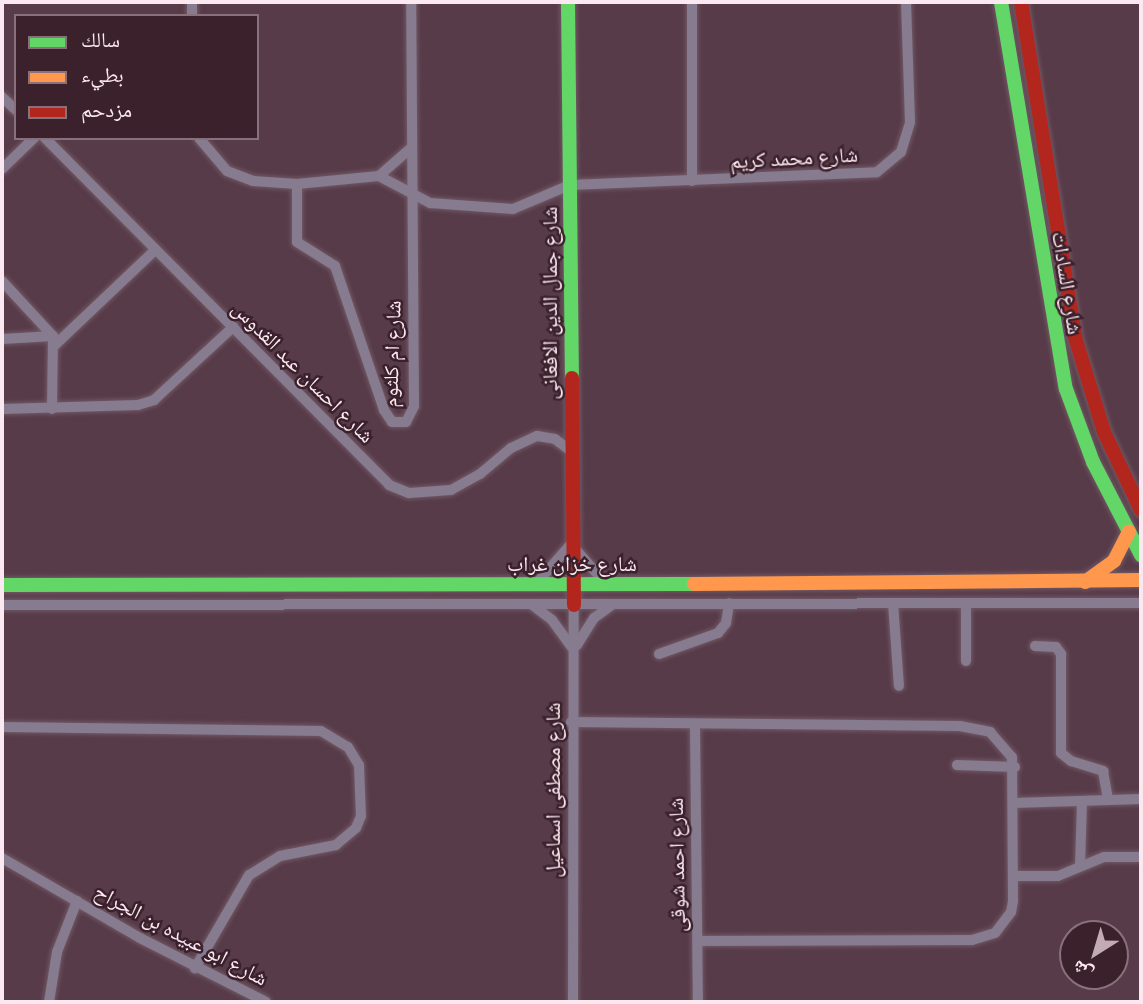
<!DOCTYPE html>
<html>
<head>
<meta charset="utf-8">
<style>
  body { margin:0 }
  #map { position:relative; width:1143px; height:1004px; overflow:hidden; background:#583b49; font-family:Roboto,"Noto Naskh Arabic",sans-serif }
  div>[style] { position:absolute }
  .roads { filter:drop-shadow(0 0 2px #705964) drop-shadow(0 0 2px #705964) }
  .street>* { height:10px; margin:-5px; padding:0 5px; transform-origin:5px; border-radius:5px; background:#867b8f }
  .fast>* { height:14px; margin:-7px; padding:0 7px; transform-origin:7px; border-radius:7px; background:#63d668 }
  .slow>* { height:14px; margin:-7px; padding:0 7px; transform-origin:7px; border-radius:7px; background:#ff974d }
  .jam>* { height:14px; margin:-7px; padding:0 7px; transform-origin:7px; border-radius:7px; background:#b3261e }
  span { translate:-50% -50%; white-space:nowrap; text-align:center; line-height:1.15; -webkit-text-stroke:5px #3a212c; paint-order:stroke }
  .street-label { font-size:21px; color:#fce8f0 }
  .frame { position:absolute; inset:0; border:4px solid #fce8f0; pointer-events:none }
  .legend { position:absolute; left:14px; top:14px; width:245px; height:126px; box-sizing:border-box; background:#3a212c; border:2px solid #88717a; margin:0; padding:9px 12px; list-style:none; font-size:21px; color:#fce8f0 }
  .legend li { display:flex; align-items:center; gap:14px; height:35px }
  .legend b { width:35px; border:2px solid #88717a }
  .north { position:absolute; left:1059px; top:920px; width:70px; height:70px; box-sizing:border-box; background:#3a212c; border:2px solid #88717a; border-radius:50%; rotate:217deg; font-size:19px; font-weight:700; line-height:28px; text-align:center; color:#fce8f0 }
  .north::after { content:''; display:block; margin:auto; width:24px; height:32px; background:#c3abb6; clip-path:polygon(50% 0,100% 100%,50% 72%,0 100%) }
</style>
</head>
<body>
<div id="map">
  <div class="roads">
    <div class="street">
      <div style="left:192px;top:2px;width:14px;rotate:90deg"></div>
      <div style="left:2px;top:97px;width:19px;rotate:43deg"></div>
      <div style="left:45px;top:138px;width:489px;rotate:45.2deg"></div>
      <div style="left:389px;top:485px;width:22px;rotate:22deg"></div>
      <div style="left:409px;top:493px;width:42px;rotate:-4.1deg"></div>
      <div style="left:451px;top:490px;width:33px;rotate:-29deg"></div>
      <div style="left:480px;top:474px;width:40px;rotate:-40deg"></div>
      <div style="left:511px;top:448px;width:29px;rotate:-25deg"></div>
      <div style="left:537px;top:436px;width:18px;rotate:9deg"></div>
      <div style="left:555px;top:439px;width:21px;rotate:37deg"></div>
      <div style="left:199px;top:138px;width:43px;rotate:49.7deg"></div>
      <div style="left:227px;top:171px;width:28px;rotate:21deg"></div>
      <div style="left:253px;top:181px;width:44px;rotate:3.9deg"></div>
      <div style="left:297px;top:184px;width:82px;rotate:-5.6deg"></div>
      <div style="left:379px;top:176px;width:44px;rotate:-41.3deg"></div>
      <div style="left:2px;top:169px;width:45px;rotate:-44.1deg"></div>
      <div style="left:379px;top:176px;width:58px;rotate:27.9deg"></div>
      <div style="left:430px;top:203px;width:83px;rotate:4.1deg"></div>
      <div style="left:513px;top:209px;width:62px;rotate:-22.8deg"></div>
      <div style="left:570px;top:185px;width:307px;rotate:-2.4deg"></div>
      <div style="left:877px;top:172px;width:31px;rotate:-40deg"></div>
      <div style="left:901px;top:152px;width:31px;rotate:-73deg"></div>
      <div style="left:910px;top:122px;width:120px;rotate:-91.9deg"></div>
      <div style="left:692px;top:181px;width:179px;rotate:-90deg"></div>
      <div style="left:297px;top:184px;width:58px;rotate:90deg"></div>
      <div style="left:297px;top:242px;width:45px;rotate:32.3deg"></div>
      <div style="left:335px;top:266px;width:152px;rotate:71.2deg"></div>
      <div style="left:384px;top:410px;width:14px;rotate:56deg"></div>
      <div style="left:392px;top:422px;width:14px"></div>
      <div style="left:406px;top:422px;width:18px;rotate:-63deg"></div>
      <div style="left:414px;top:406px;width:404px;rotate:-90.4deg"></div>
      <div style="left:2px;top:281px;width:75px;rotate:47.2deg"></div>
      <div style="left:53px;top:336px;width:73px;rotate:90.8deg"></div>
      <div style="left:2px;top:339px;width:51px;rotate:-3.4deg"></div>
      <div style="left:54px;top:346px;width:139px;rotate:-43.5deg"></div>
      <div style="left:2px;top:409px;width:136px;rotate:-1.7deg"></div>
      <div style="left:138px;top:405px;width:17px;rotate:-17deg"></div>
      <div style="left:154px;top:400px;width:108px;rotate:-42.7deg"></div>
      <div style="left:536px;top:584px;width:53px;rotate:-48.8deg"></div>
      <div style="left:571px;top:544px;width:53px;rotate:48.8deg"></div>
      <div style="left:893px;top:603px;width:83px;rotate:85.9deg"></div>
      <div style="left:531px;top:604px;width:26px;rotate:37deg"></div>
      <div style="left:552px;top:620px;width:34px;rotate:54deg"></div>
      <div style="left:2px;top:605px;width:1139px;rotate:-0.1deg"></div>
      <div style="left:577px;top:645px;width:32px;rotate:-58deg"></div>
      <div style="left:594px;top:618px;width:22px;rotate:-36deg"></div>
      <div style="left:1035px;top:646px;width:21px;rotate:3deg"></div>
      <div style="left:1056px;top:647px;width:9px;rotate:54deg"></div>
      <div style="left:1061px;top:654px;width:99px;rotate:90deg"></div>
      <div style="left:1061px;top:753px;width:13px;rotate:39deg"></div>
      <div style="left:1071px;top:761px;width:34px;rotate:17deg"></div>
      <div style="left:1103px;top:771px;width:29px;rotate:80deg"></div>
      <div style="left:659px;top:654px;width:63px;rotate:-19.6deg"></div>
      <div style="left:718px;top:633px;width:13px;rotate:-51deg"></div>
      <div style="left:726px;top:623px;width:20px;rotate:-81deg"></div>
      <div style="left:966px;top:661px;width:58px;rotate:-90deg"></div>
      <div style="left:571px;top:722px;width:389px;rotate:0.6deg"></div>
      <div style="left:960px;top:726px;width:31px;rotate:11deg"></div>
      <div style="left:990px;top:732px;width:33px;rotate:49deg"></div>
      <div style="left:1012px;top:757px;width:144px;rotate:89.6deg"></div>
      <div style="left:1013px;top:901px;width:11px;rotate:100deg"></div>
      <div style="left:1011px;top:912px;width:26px;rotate:127deg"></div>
      <div style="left:995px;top:933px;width:24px;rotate:163deg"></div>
      <div style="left:972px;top:940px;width:274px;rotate:179.8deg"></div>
      <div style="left:2px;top:727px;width:319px;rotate:0.7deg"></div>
      <div style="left:321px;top:731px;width:31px;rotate:31deg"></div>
      <div style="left:348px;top:747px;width:21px;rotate:59deg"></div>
      <div style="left:359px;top:765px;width:51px;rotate:87.8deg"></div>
      <div style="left:361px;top:816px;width:13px;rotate:113deg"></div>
      <div style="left:356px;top:828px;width:26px;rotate:140deg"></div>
      <div style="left:336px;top:845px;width:57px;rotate:168.9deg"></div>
      <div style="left:280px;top:856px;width:36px;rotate:148deg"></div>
      <div style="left:249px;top:875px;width:108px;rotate:120.1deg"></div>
      <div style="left:695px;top:727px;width:275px;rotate:89.4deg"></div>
      <div style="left:957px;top:765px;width:58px;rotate:2deg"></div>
      <div style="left:1014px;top:803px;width:127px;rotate:-1.8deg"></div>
      <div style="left:2px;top:858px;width:160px;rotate:30.1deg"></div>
      <div style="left:140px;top:938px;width:141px;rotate:26.9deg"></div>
      <div style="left:1080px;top:866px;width:65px;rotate:-88.2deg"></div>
      <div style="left:1015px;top:876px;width:43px"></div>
      <div style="left:1058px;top:876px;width:50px;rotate:-22.4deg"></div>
      <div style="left:1104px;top:857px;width:37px"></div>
      <div style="left:49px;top:1002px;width:51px;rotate:-80.9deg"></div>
      <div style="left:57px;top:952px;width:55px;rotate:-68.6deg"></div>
      <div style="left:573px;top:1002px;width:397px;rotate:-89.9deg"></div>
    </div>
    <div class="fast">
      <div style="left:568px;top:2px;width:376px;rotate:89.4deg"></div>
      <div style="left:1001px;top:2px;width:392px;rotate:80.5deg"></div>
      <div style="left:1066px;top:389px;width:78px;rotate:69.7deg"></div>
      <div style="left:1093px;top:462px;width:105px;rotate:62.7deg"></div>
      <div style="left:2px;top:585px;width:692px;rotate:-0.08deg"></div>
    </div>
    <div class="slow">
      <div style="left:1085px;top:582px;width:36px;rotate:-36deg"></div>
      <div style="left:1114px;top:561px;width:33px;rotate:-63deg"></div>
      <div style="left:694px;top:584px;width:447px;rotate:-0.5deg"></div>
    </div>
    <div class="jam">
      <div style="left:1021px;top:2px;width:339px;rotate:80.8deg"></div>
      <div style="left:1075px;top:337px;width:99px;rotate:73deg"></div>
      <div style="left:1104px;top:432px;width:86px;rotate:64.6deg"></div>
      <div style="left:572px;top:378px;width:227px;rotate:89.5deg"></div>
    </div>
  </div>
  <div class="street-label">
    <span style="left:794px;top:158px;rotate:-3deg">شارع محمد كريم</span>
    <span style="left:1067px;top:283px;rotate:81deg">شارع السادات</span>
    <span style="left:550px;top:303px;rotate:-90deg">شارع جمال الدين الافغانى</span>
    <span style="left:392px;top:354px;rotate:-88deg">شارع ام كلثوم</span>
    <span style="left:303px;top:372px;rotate:45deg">شارع احسان عبد القدوس</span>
    <span style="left:572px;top:564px">شارع خزان غراب</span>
    <span style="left:553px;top:790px;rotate:-90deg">شارع مصطفى اسماعيل</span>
    <span style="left:677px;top:865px;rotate:-91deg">شارع احمد شوقى</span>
    <span style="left:181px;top:935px;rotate:28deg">شارع ابو عبيده بن الجراح</span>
  </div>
  <div class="frame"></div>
  <ul class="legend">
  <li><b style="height:9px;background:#63d668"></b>سالك</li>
  <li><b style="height:9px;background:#ff974d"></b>بطيء</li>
  <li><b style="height:9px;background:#b3261e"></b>مزدحم</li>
  </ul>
  <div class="north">ش</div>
</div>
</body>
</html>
